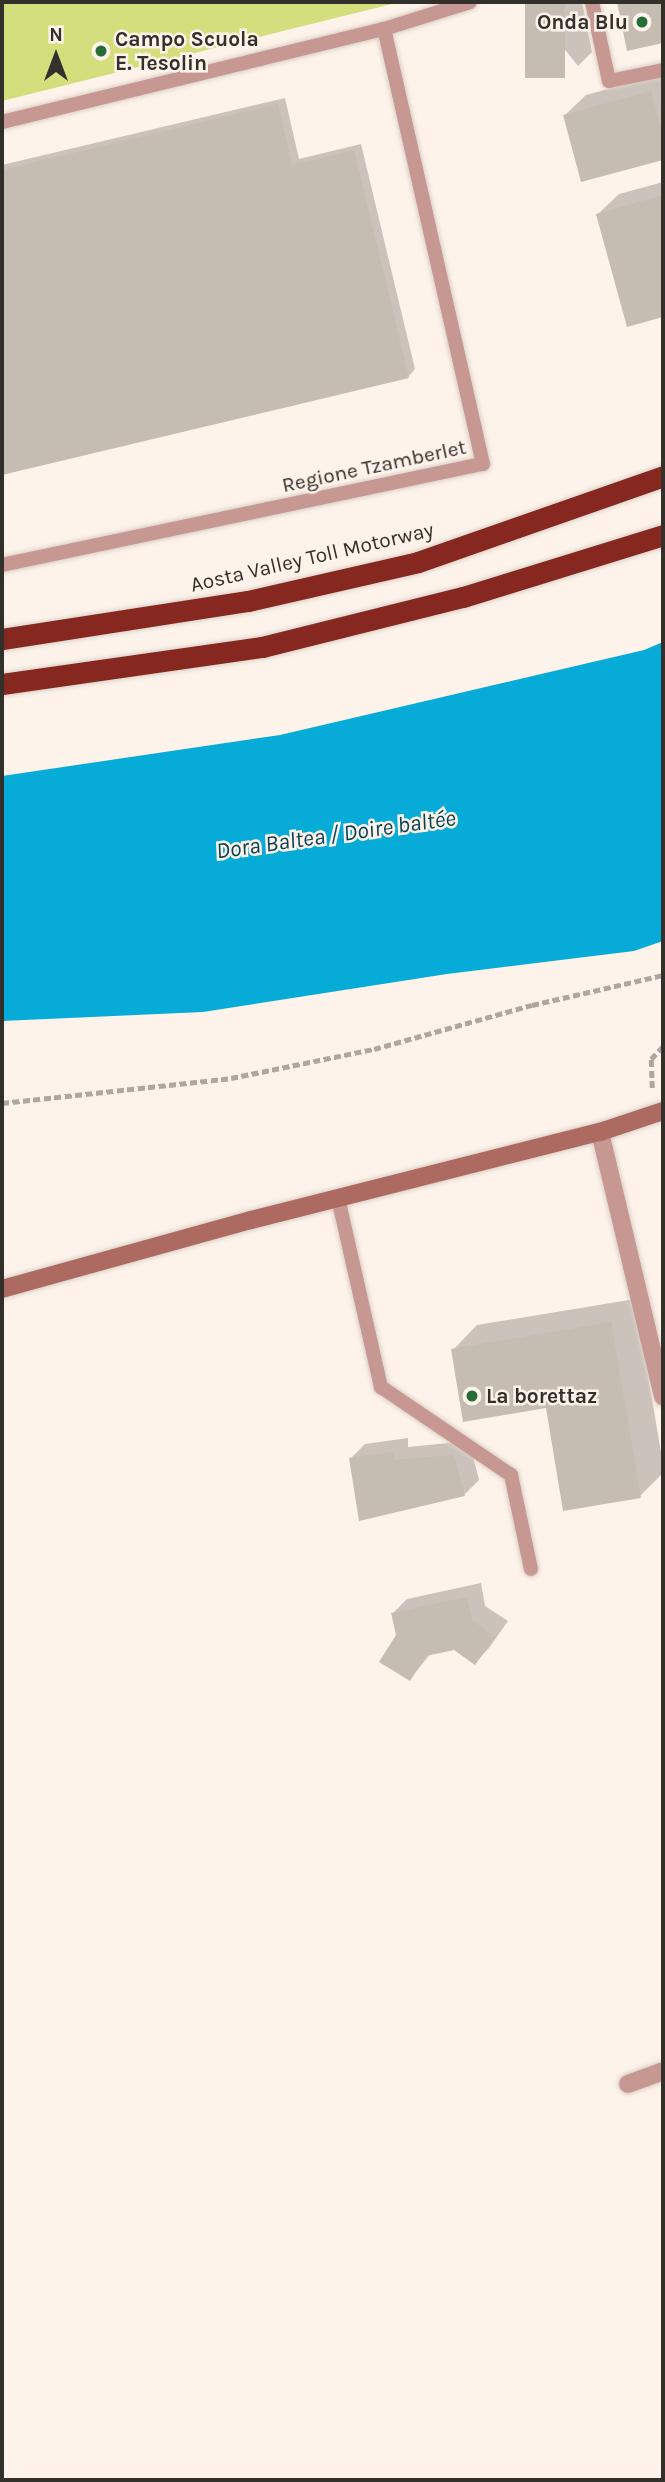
<!DOCTYPE html>
<html>
<head>
<meta charset="utf-8">
<style>
  body { margin:0 }
  #map { position:relative; width:665px; height:2482px; overflow:hidden; background:#fef3ea; font-family:Karla,sans-serif }
  div>[style] { position:absolute }
  .green>* { inset:0; background:#d4de7d }
  .water>* { inset:0; background:#06acd7 }
  .shadow>* { inset:0; background:#0003 }
  .building>* { inset:0; background:#c5bcb2; transform-origin:0 0 }
  .path>* { height:4.5px; margin-top:-2.25px; transform-origin:0; background:repeating-linear-gradient(90deg,#aea69f 0 7px,transparent 0 10.5px) }
  .roads { filter:drop-shadow(0 0 2px #d9d0c8) drop-shadow(0 0 2px #d9d0c8) }
  .lane>* { height:14px; margin:-7px; padding:0 7px; transform-origin:7px; border-radius:7px; background:#c79891 }
  .street>* { height:18px; margin:-9px; padding:0 9px; transform-origin:9px; border-radius:9px; background:#c79891 }
  .secondary>* { height:18px; margin:-9px; padding:0 9px; transform-origin:9px; border-radius:9px; background:#ad6a61 }
  .highway>* { height:21px; margin:-10.5px; padding:0 10.5px; transform-origin:10.5px; border-radius:10.5px; background:#862820 }
  .dots>* { width:19px; height:19px; translate:-50% -50%; box-sizing:border-box; border:4px solid #fef3ea; border-radius:50% }
  span { translate:-50% -50%; white-space:nowrap; text-align:center; line-height:1.15; -webkit-text-stroke:5px #fef3ea; paint-order:stroke }
  .poi-label { font-size:21px; color:#332f2b; font-weight:700 }
  .right { translate:-100% -50%; text-align:right }
  .left { translate:0 -50%; text-align:left }
  .street-label { font-size:21px; color:#332f2b }
  .water-label { font-size:23px; color:#074355; font-style:italic }
  .frame { position:absolute; inset:0; border:4px solid #332f2b; pointer-events:none }
  .north { position:absolute; left:21px; top:21px; width:70px; height:70px; -webkit-text-stroke:5px #fef3ea; paint-order:stroke; rotate:0deg; font-size:19px; font-weight:700; line-height:28px; text-align:center; color:#332f2b }
  .north::after { content:''; display:block; margin:auto; width:24px; height:32px; background:#332f2b; clip-path:polygon(50% 0,100% 100%,50% 72%,0 100%) }
</style>
</head>
<body>
<div id="map">
  <div class="green">
    <div style="clip-path:polygon(2px 2px,400px 2px,2px 101px)"></div>
  </div>
  <div class="water">
    <div style="clip-path:polygon(663px 642px,663px 941px,634px 951px,447px 974px,203px 1012px,2px 1021px,2px 776px,280px 735px,644px 650px)"></div>
  </div>
  <div class="shadow">
    <div style="clip-path:polygon(527px 2px,582px 2px,592px 52px,578px 66px)"></div>
    <div style="clip-path:polygon(663px 74px,663px 158px,583px 180px,565px 115px,586px 95px)"></div>
    <div style="clip-path:polygon(285px 98px,299px 159px,361px 144px,415px 369px,408px 377px,2px 473px,2px 165px)"></div>
    <div style="clip-path:polygon(663px 182px,663px 315px,629px 325px,598px 214px,619px 194px)"></div>
    <div style="clip-path:polygon(635px 1299px,663px 1464px,663px 1473px,640px 1496px,547px 1406px,453px 1350px,477px 1325px)"></div>
    <div style="clip-path:polygon(2px 1407px,4px 1444px,2px 1446px)"></div>
    <div style="clip-path:polygon(408px 1438px,408px 1447px,469px 1441px,479px 1480px,465px 1494px,351px 1458px,365px 1444px)"></div>
    <div style="clip-path:polygon(481px 1583px,485px 1606px,508px 1621px,489px 1648px,475px 1663px,454px 1649px,431px 1653px,410px 1679px,393px 1613px,407px 1599px)"></div>
  </div>
  <div class="building">
    <div style="left:525px;top:2px;width:40px;height:76px"></div>
    <div style="clip-path:polygon(617px 2px,663px 2px,663px 43px,627px 51px)"></div>
    <div style="clip-path:polygon(651px 91px,663px 135px,663px 160px,581px 182px,563px 115px)"></div>
    <div style="clip-path:polygon(278px 104px,292px 165px,354px 150px,409px 378px,2px 475px,2px 170px)"></div>
    <div style="clip-path:polygon(663px 195px,663px 317px,627px 327px,596px 214px)"></div>
    <div style="clip-path:polygon(611px 1322px,641px 1498px,563px 1511px,546px 1408px,463px 1422px,451px 1349px)"></div>
    <div style="clip-path:polygon(394px 1452px,394px 1460px,454px 1455px,465px 1496px,359px 1521px,349px 1458px)"></div>
    <div style="clip-path:polygon(467px 1597px,472px 1620px,495px 1637px,475px 1665px,454px 1650px,426px 1656px,410px 1681px,379px 1662px,396px 1635px,391px 1613px)"></div>
  </div>
  <div class="path">
    <div style="left:652px;top:1088px;width:29px;rotate:-92deg"></div>
    <div style="left:651px;top:1059px;width:18px;rotate:-47deg"></div>
    <div style="left:2px;top:1103px;width:230px;rotate:-6.2deg"></div>
    <div style="left:231px;top:1078px;width:146px;rotate:-11.5deg"></div>
    <div style="left:374px;top:1049px;width:164px;rotate:-15.6deg"></div>
    <div style="left:532px;top:1005px;width:134px;rotate:-12.9deg"></div>
  </div>
  <div class="roads">
    <div class="lane">
      <div style="left:592px;top:2px;width:81px;rotate:77.9deg"></div>
      <div style="left:609px;top:81px;width:55px;rotate:-11.5deg"></div>
      <div style="left:2px;top:122px;width:393px;rotate:-13.7deg"></div>
      <div style="left:384px;top:29px;width:90px;rotate:-17.4deg"></div>
      <div style="left:2px;top:565px;width:491px;rotate:-11.9deg"></div>
      <div style="left:483px;top:464px;width:446px;rotate:-102.8deg"></div>
      <div style="left:338px;top:1198px;width:194px;rotate:77.2deg"></div>
      <div style="left:381px;top:1387px;width:157px;rotate:34.1deg"></div>
      <div style="left:511px;top:1475px;width:96px;rotate:78deg"></div>
    </div>
    <div class="street">
      <div style="left:600px;top:1132px;width:272px;rotate:76.6deg"></div>
      <div style="left:628px;top:2084px;width:37px;rotate:-20deg"></div>
    </div>
    <div class="secondary">
      <div style="left:2px;top:1289px;width:258px;rotate:-15.5deg"></div>
      <div style="left:251px;top:1220px;width:360px;rotate:-14.2deg"></div>
      <div style="left:600px;top:1132px;width:66px;rotate:-18.4deg"></div>
    </div>
    <div class="highway">
      <div style="left:2px;top:639px;width:249px;rotate:-8.8deg"></div>
      <div style="left:248px;top:601px;width:174px;rotate:-12.9deg"></div>
      <div style="left:418px;top:562px;width:260px;rotate:-19.3deg"></div>
      <div style="left:2px;top:684px;width:263px;rotate:-8.1deg"></div>
      <div style="left:262px;top:647px;width:207px;rotate:-14deg"></div>
      <div style="left:463px;top:597px;width:209px;rotate:-17.2deg"></div>
    </div>
  </div>
  <div class="dots">
    <div style="left:642px;top:22px;background:#286d38"></div>
    <div style="left:101px;top:51px;background:#286d38"></div>
    <div style="left:472px;top:1396px;background:#286d38"></div>
  </div>
  <div class="poi-label">
    <span class="right" style="left:628px;top:22px">Onda Blu</span>
    <span class="left" style="left:115px;top:51px">Campo Scuola<br>E. Tesolin</span>
    <span class="left" style="left:486px;top:1396px">La borettaz</span>
  </div>
  <div class="street-label">
    <span style="left:374px;top:466px;rotate:-12deg">Regione Tzamberlet</span>
    <span style="left:312px;top:557px;rotate:-13deg">Aosta Valley Toll Motorway</span>
  </div>
  <div class="water-label">
    <span style="left:336px;top:835px;rotate:-8deg">Dora Baltea / Doire baltée</span>
  </div>
  <div class="frame"></div>
  <div class="north">N</div>
</div>
</body>
</html>
